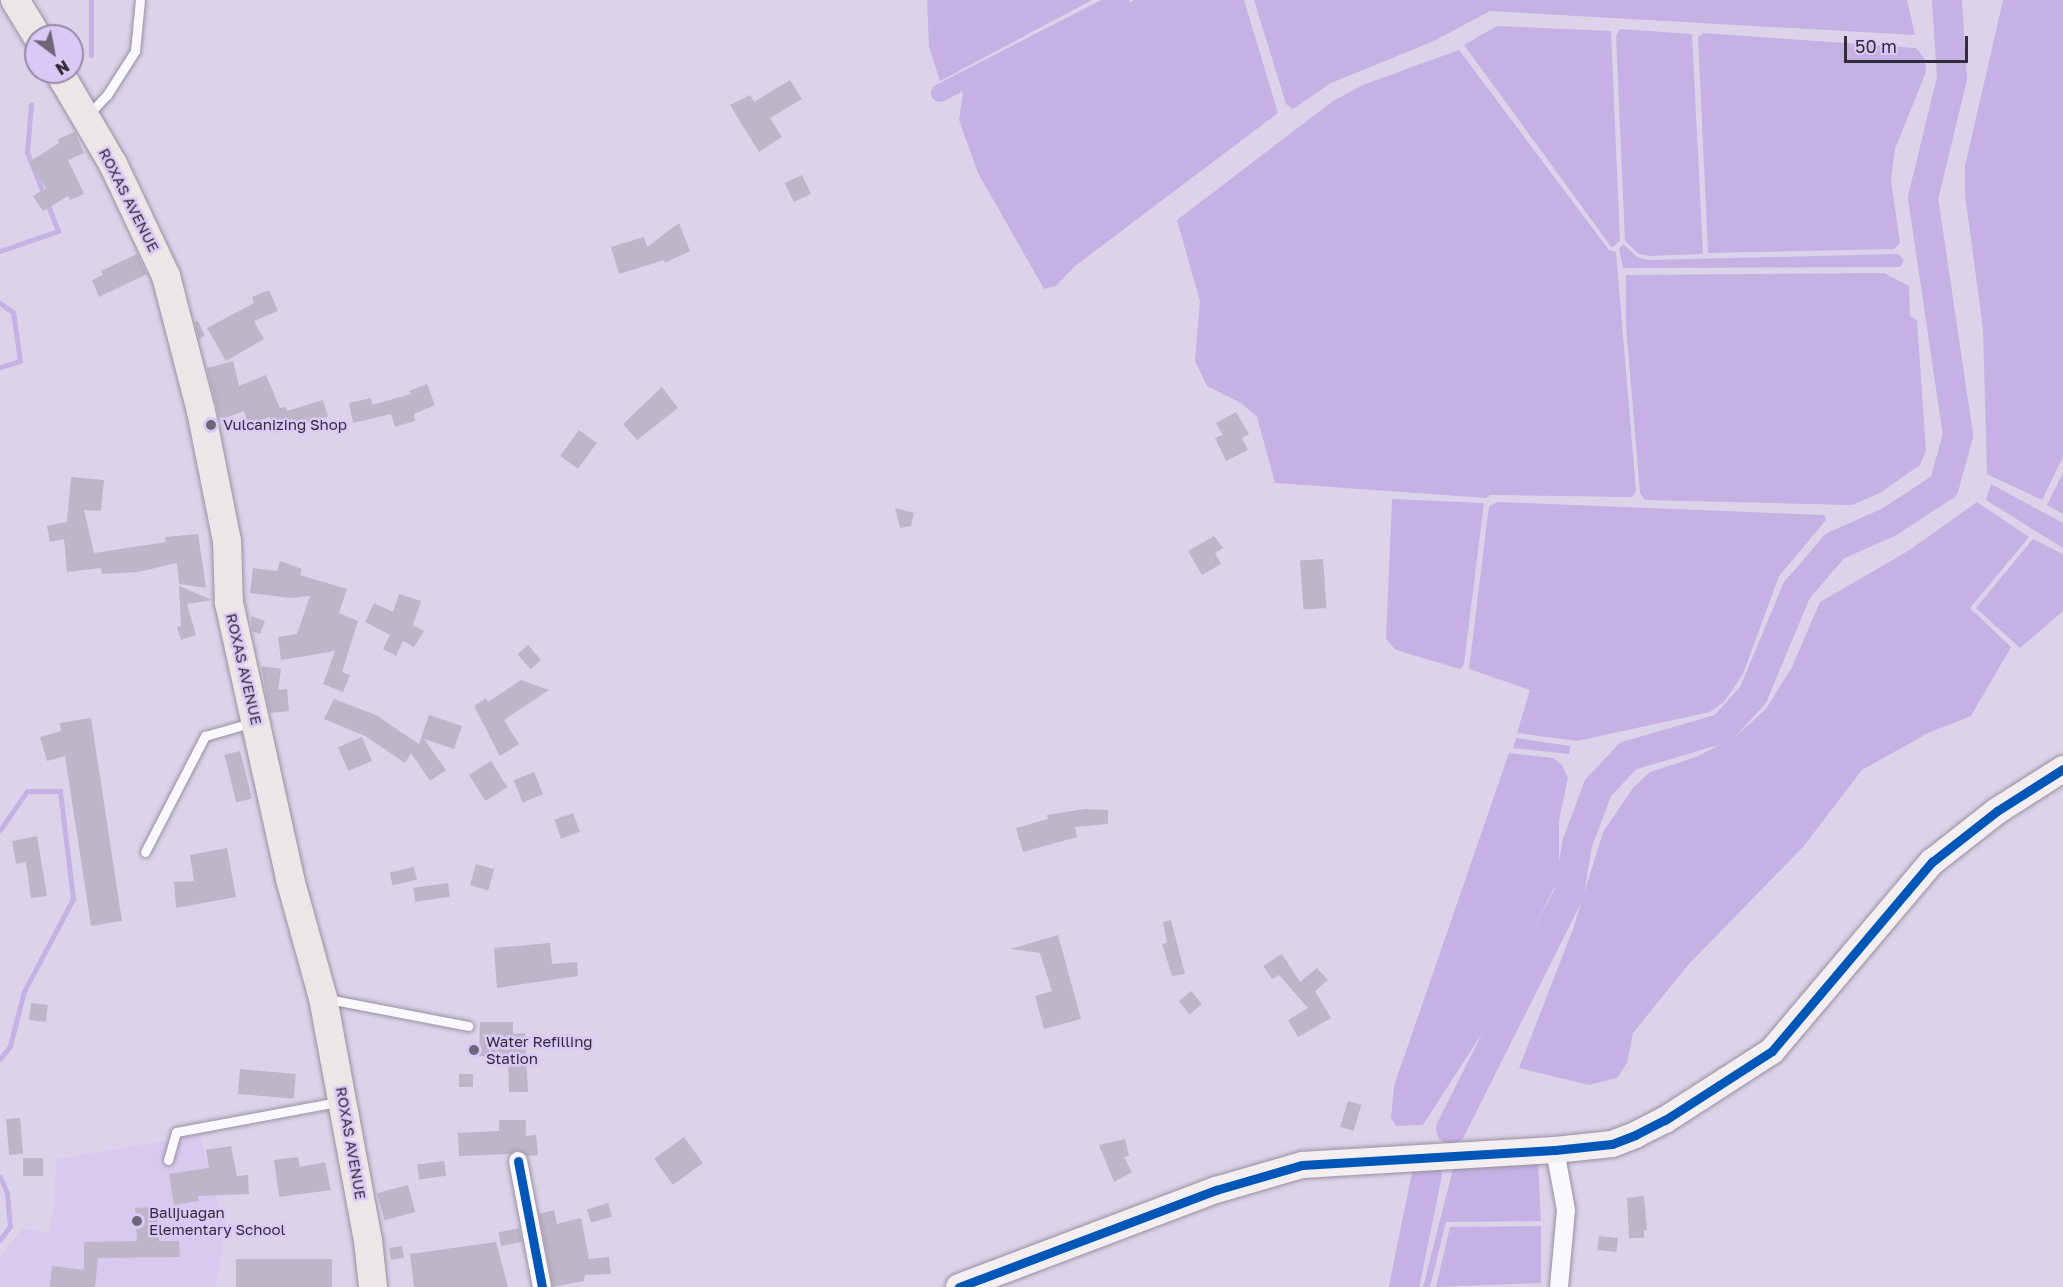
<!DOCTYPE html>
<html>
<head>
<meta charset="utf-8">
<style>
  body { margin:0 }
  #map { position:relative; width:2063px; height:1287px; overflow:hidden; background:#dcd3ea; font-family:"Golos Text",sans-serif }
  div>[style] { position:absolute }
  .built>* { inset:0; background:#d8c9ef }
  .water>* { inset:0; background:#c6b1e5 }
  .stream>* { height:5px; margin:-2.5px; padding:0 2.5px; transform-origin:2.5px; border-radius:2.5px; background:#c6b1e5 }
  .canal>* { height:18px; margin:-9px; padding:0 9px; transform-origin:9px; border-radius:9px; background:#c6b1e5 }
  .river>* { height:30px; margin:-15px; padding:0 15px; transform-origin:15px; border-radius:15px; background:#c6b1e5 }
  .building>* { inset:0; background:#bdb5c8; transform-origin:0 0 }
  .roads { filter:drop-shadow(0 0 2px #9790a1) drop-shadow(0 0 2px #9790a1) }
  .lane>* { height:9px; margin:-4.5px; padding:0 4.5px; transform-origin:4.5px; border-radius:4.5px; background:#faf8fc }
  .street>* { height:18px; margin:-9px; padding:0 9px; transform-origin:9px; border-radius:9px; background:#faf8fc }
  .secondary>* { height:26px; margin:-13px; padding:0 13px; transform-origin:13px; border-radius:13px; background:#f3eff1 }
  .primary>* { height:28px; margin:-14px; padding:0 14px; transform-origin:14px; border-radius:14px; background:#ece7e6 }
  .cycleway>* { height:9px; margin:-4.5px; padding:0 4.5px; transform-origin:4.5px; border-radius:4.5px; background:#0057b8 }
  .dots>* { width:16px; height:16px; translate:-50% -50%; box-sizing:border-box; border:3px solid #dac9f4; border-radius:50% }
  span { translate:-50% -50%; white-space:nowrap; text-align:center; line-height:1.15; -webkit-text-stroke:5px #dac9f4; paint-order:stroke }
  .street-label { font-size:15px; color:#322c3c }
  .poi-label { font-size:15px; color:#322c3c }
  .left { translate:0 -50%; text-align:left }
  .north { position:absolute; left:24px; top:24px; width:60px; height:60px; box-sizing:border-box; background:#dac9f4; border:2px solid #978aaa; border-radius:50%; rotate:148deg; font-size:16px; font-weight:700; line-height:24px; text-align:center; color:#322c3c }
  .north::after { content:''; display:block; margin:auto; width:21px; height:27px; background:#6e6679; clip-path:polygon(50% 0,100% 100%,50% 72%,0 100%) }
  .scale { position:absolute; left:1844px; top:36px; width:124px; height:27px; box-sizing:border-box; border:3px solid #322c3c; border-top:0; padding-left:8px; font-size:18px; line-height:21px; white-space:nowrap; color:#322c3c; -webkit-text-stroke:4px #dac9f4; paint-order:stroke }
</style>
</head>
<body>
<div id="map">
  <div class="built">
    <div style="clip-path:polygon(200px 1135px,225px 1232px,216px 1287px,0 1287px,0 1259px,22px 1228px,48px 1233px,54px 1209px,56px 1159px)"></div>
  </div>
  <div class="water">
    <div style="clip-path:polygon(927px 0,1092px 0,940px 81px,929px 47px)"></div>
    <div style="clip-path:polygon(1134px 0,1244px 0,1278px 113px,1075px 266px,1056px 286px,1044px 289px,978px 173px,959px 120px,963px 91px)"></div>
    <div style="clip-path:polygon(1254px 0,1907px 0,1915px 35px,1490px 11px,1434px 41px,1331px 83px,1293px 109px,1286px 104px)"></div>
    <div style="clip-path:polygon(2003px 0,2063px 0,2063px 457px,2042px 500px,1987px 474px,1983px 329px,1965px 195px,1965px 166px)"></div>
    <div style="clip-path:polygon(1497px 26px,1611px 31px,1620px 241px,1612px 248px,1464px 45px)"></div>
    <div style="clip-path:polygon(1620px 29px,1692px 34px,1703px 254px,1650px 256px,1639px 254px,1625px 241px,1616px 36px)"></div>
    <div style="clip-path:polygon(1704px 33px,1916px 48px,1925px 59px,1926px 72px,1895px 149px,1891px 180px,1900px 243px,1894px 249px,1708px 253px,1698px 37px)"></div>
    <div style="clip-path:polygon(1459px 50px,1609px 250px,1616px 252px,1636px 490px,1632px 497px,1490px 495px,1486px 498px,1275px 483px,1257px 417px,1241px 403px,1207px 386px,1195px 361px,1200px 301px,1177px 220px,1333px 101px,1363px 85px)"></div>
    <div style="clip-path:polygon(1623px 244px,1637px 257px,1648px 260px,1898px 254px,1904px 260px,1900px 267px,1623px 268px,1619px 249px)"></div>
    <div style="clip-path:polygon(1884px 273px,1909px 286px,1910px 316px,1917px 320px,1926px 451px,1920px 465px,1880px 493px,1852px 505px,1645px 500px,1640px 493px,1626px 326px,1626px 275px)"></div>
    <div style="clip-path:polygon(2063px 473px,2063px 514px,2047px 505px)"></div>
    <div style="clip-path:polygon(1991px 484px,2063px 523px,2063px 548px,1986px 500px)"></div>
    <div style="clip-path:polygon(1392px 499px,1484px 503px,1464px 664px,1460px 669px,1396px 650px,1386px 639px)"></div>
    <div style="clip-path:polygon(1498px 502px,1825px 515px,1826px 520px,1779px 576px,1743px 674px,1724px 702px,1710px 712px,1577px 741px,1517px 733px,1530px 690px,1469px 669px,1489px 506px)"></div>
    <div style="clip-path:polygon(1977px 502px,2029px 537px,1970px 608px,2011px 647px,1971px 716px,1928px 733px,1862px 770px,1803px 847px,1688px 965px,1633px 1033px,1627px 1063px,1617px 1078px,1589px 1085px,1519px 1068px,1573px 929px,1603px 832px,1633px 788px,1650px 772px,1696px 757px,1735px 737px,1766px 709px,1792px 667px,1820px 602px,1908px 551px)"></div>
    <div style="clip-path:polygon(2033px 539px,2063px 554px,2063px 611px,2020px 648px,1976px 608px)"></div>
    <div style="clip-path:polygon(1516px 738px,1571px 746px,1569px 754px,1513px 748px)"></div>
    <div style="clip-path:polygon(1509px 753px,1553px 758px,1562px 765px,1568px 778px,1559px 820px,1559px 877px,1492px 1018px,1423px 1125px,1396px 1126px,1391px 1118px,1394px 1086px)"></div>
    <div style="clip-path:polygon(1538px 1163px,1541px 1221px,1446px 1222px,1430px 1287px,1423px 1287px,1454px 1165px)"></div>
    <div style="clip-path:polygon(1541px 1226px,1541px 1283px,1436px 1287px,1450px 1227px)"></div>
  </div>
  <div class="stream">
    <div style="left:91px;top:0;width:55px;rotate:90deg"></div>
    <div style="left:0;top:251px;width:61px;rotate:-19deg"></div>
    <div style="left:58px;top:231px;width:85px;rotate:-111.4deg"></div>
    <div style="left:27px;top:152px;width:48px;rotate:-85.2deg"></div>
    <div style="left:0;top:303px;width:16px;rotate:35deg"></div>
    <div style="left:13px;top:312px;width:49px;rotate:81.9deg"></div>
    <div style="left:20px;top:361px;width:21px;rotate:163deg"></div>
    <div style="left:0;top:830px;width:47px;rotate:-55.3deg"></div>
    <div style="left:27px;top:791px;width:33px"></div>
    <div style="left:60px;top:791px;width:109px;rotate:83.1deg"></div>
    <div style="left:73px;top:899px;width:104px;rotate:118deg"></div>
    <div style="left:24px;top:991px;width:57px;rotate:104.3deg"></div>
    <div style="left:10px;top:1046px;width:16px;rotate:128deg"></div>
    <div style="left:0;top:1177px;width:17px;rotate:66deg"></div>
    <div style="left:7px;top:1193px;width:33px;rotate:85deg"></div>
    <div style="left:10px;top:1226px;width:17px;rotate:126deg"></div>
  </div>
  <div class="canal">
    <div style="left:940px;top:93px;width:203px;rotate:-27.2deg"></div>
  </div>
  <div class="river">
    <div style="left:1451px;top:1129px;width:264px;rotate:-63.4deg"></div>
    <div style="left:1569px;top:893px;width:50px;rotate:-80.7deg"></div>
    <div style="left:1577px;top:844px;width:60px;rotate:-69.4deg"></div>
    <div style="left:1598px;top:788px;width:44px;rotate:-46.8deg"></div>
    <div style="left:1628px;top:756px;width:99px;rotate:-16.4deg"></div>
    <div style="left:1723px;top:728px;width:45px;rotate:-47.7deg"></div>
    <div style="left:1753px;top:695px;width:114px;rotate:-67.3deg"></div>
    <div style="left:1797px;top:590px;width:58px;rotate:-49.2deg"></div>
    <div style="left:1835px;top:546px;width:59px;rotate:-24deg"></div>
    <div style="left:1889px;top:522px;width:66px;rotate:-33.2deg"></div>
    <div style="left:1944px;top:486px;width:53px;rotate:-74.6deg"></div>
    <div style="left:1958px;top:435px;width:240px;rotate:-98.4deg"></div>
    <div style="left:1923px;top:198px;width:123px;rotate:-76.4deg"></div>
    <div style="left:1952px;top:78px;width:78px;rotate:-93.7deg"></div>
    <div style="left:1404px;top:1287px;width:115px;rotate:-78.5deg"></div>
  </div>
  <div class="building">
    <div style="clip-path:polygon(790px 80px,802px 99px,770px 118px,782px 137px,759px 152px,730px 105px,750px 95px,754px 102px)"></div>
    <div style="clip-path:polygon(75px 132px,84px 153px,68px 160px,84px 194px,70px 200px,68px 196px,43px 211px,33px 196px,46px 188px,29px 162px,59px 143px,58px 139px)"></div>
    <div style="left:802px;top:175px;width:21px;height:19px;rotate:65deg"></div>
    <div style="clip-path:polygon(679px 223px,690px 251px,665px 263px,664px 260px,619px 274px,611px 247px,644px 237px,647px 247px)"></div>
    <div style="clip-path:polygon(137px 254px,147px 274px,99px 297px,92px 280px,103px 275px,101px 271px)"></div>
    <div style="clip-path:polygon(269px 290px,278px 311px,254px 321px,264px 339px,226px 361px,207px 328px,254px 303px,252px 297px)"></div>
    <div style="clip-path:polygon(198px 321px,205px 336px,199px 339px,195px 322px)"></div>
    <div style="clip-path:polygon(233px 361px,239px 386px,266px 375px,280px 408px,286px 407px,287px 411px,323px 400px,328px 417px,274px 433px,270px 417px,248px 424px,244px 411px,220px 420px,207px 368px)"></div>
    <div style="clip-path:polygon(427px 384px,435px 405px,414px 414px,415px 421px,395px 427px,391px 414px,353px 423px,349px 403px,371px 398px,372px 405px,411px 394px,409px 391px)"></div>
    <div style="clip-path:polygon(662px 387px,678px 408px,637px 440px,623px 424px)"></div>
    <div style="clip-path:polygon(1236px 412px,1249px 434px,1242px 438px,1248px 450px,1226px 461px,1215px 438px,1223px 435px,1216px 423px)"></div>
    <div style="left:579px;top:430px;width:22px;height:32px;rotate:36deg"></div>
    <div style="clip-path:polygon(71px 477px,104px 480px,101px 511px,84px 510px,94px 553px,166px 542px,165px 537px,198px 534px,206px 588px,179px 584px,177px 563px,138px 572px,102px 574px,101px 568px,67px 572px,64px 539px,50px 542px,47px 526px,67px 522px)"></div>
    <div style="clip-path:polygon(895px 508px,914px 513px,911px 526px,900px 528px)"></div>
    <div style="clip-path:polygon(1214px 536px,1223px 548px,1215px 553px,1221px 564px,1202px 575px,1188px 551px)"></div>
    <div style="left:1323px;top:559px;width:49px;height:23px;rotate:86deg"></div>
    <div style="clip-path:polygon(280px 561px,302px 569px,300px 575px,347px 589px,339px 613px,358px 621px,342px 672px,350px 675px,343px 692px,323px 684px,335px 651px,281px 660px,278px 637px,297px 634px,310px 596px,290px 598px,250px 593px,253px 568px,277px 571px)"></div>
    <div style="clip-path:polygon(179px 586px,212px 600px,187px 604px,196px 635px,181px 640px,177px 627px,181px 626px)"></div>
    <div style="clip-path:polygon(399px 594px,421px 601px,413px 625px,424px 631px,414px 647px,403px 641px,396px 656px,383px 649px,390px 635px,365px 622px,374px 603px,393px 612px)"></div>
    <div style="clip-path:polygon(251px 616px,265px 621px,260px 634px,252px 631px)"></div>
    <div style="left:528px;top:645px;width:20px;height:14px;rotate:49deg"></div>
    <div style="clip-path:polygon(261px 666px,281px 669px,278px 690px,287px 689px,289px 711px,270px 713px)"></div>
    <div style="clip-path:polygon(521px 680px,549px 690px,504px 720px,519px 744px,500px 756px,474px 706px,486px 698px,488px 702px)"></div>
    <div style="clip-path:polygon(334px 699px,376px 715px,419px 744px,429px 715px,462px 726px,454px 749px,424px 739px,446px 770px,430px 781px,411px 753px,405px 763px,365px 736px,324px 719px)"></div>
    <div style="clip-path:polygon(91px 718px,122px 921px,91px 926px,65px 756px,47px 761px,40px 737px,61px 731px,60px 723px)"></div>
    <div style="left:362px;top:737px;width:26px;height:26px;rotate:67deg"></div>
    <div style="left:240px;top:751px;width:49px;height:16px;rotate:76deg"></div>
    <div style="left:491px;top:761px;width:31px;height:26px;rotate:58deg"></div>
    <div style="left:534px;top:772px;width:24px;height:22px;rotate:68deg"></div>
    <div style="clip-path:polygon(1085px 809px,1108px 810px,1108px 824px,1075px 827px,1077px 837px,1023px 852px,1016px 828px,1048px 819px,1047px 815px)"></div>
    <div style="left:573px;top:813px;width:20px;height:20px;rotate:70deg"></div>
    <div style="clip-path:polygon(37px 836px,47px 896px,31px 898px,26px 862px,16px 864px,12px 841px)"></div>
    <div style="clip-path:polygon(227px 848px,236px 897px,176px 908px,174px 882px,194px 881px,190px 855px)"></div>
    <div style="left:476px;top:864px;width:19px;height:22px;rotate:16deg"></div>
    <div style="left:414px;top:867px;width:13px;height:25px;rotate:77deg"></div>
    <div style="left:448px;top:883px;width:14px;height:35px;rotate:82deg"></div>
    <div style="clip-path:polygon(1171px 920px,1185px 974px,1172px 976px,1162px 944px,1167px 943px,1163px 922px)"></div>
    <div style="clip-path:polygon(1058px 935px,1081px 1019px,1044px 1029px,1035px 996px,1052px 991px,1040px 953px,1010px 949px)"></div>
    <div style="clip-path:polygon(550px 943px,552px 964px,577px 962px,578px 976px,497px 988px,494px 948px)"></div>
    <div style="clip-path:polygon(1282px 954px,1300px 982px,1317px 968px,1328px 980px,1315px 991px,1331px 1018px,1298px 1037px,1288px 1020px,1308px 1008px,1279px 975px,1272px 979px,1263px 966px)"></div>
    <div style="left:1191px;top:991px;width:17px;height:16px;rotate:50deg"></div>
    <div style="left:31px;top:1003px;width:17px;height:17px;rotate:7deg"></div>
    <div style="clip-path:polygon(480px 1022px,513px 1022px,513px 1034px,525px 1033px,528px 1092px,509px 1092px,508px 1056px,479px 1056px)"></div>
    <div style="left:240px;top:1069px;width:56px;height:25px;rotate:5deg"></div>
    <div style="left:459px;top:1074px;width:14px;height:13px"></div>
    <div style="left:1348px;top:1101px;width:14px;height:27px;rotate:17deg"></div>
    <div style="left:20px;top:1118px;width:36px;height:14px;rotate:85deg"></div>
    <div style="clip-path:polygon(499px 1120px,526px 1120px,526px 1136px,536px 1135px,538px 1155px,528px 1156px,516px 1150px,510px 1154px,459px 1156px,458px 1133px,499px 1131px)"></div>
    <div style="left:684px;top:1137px;width:32px;height:37px;rotate:54deg"></div>
    <div style="clip-path:polygon(1125px 1139px,1129px 1156px,1124px 1157px,1132px 1172px,1114px 1182px,1099px 1145px)"></div>
    <div style="clip-path:polygon(231px 1146px,237px 1176px,248px 1175px,249px 1194px,198px 1196px,198px 1201px,174px 1205px,169px 1174px,209px 1168px,206px 1150px)"></div>
    <div style="clip-path:polygon(298px 1157px,300px 1167px,325px 1162px,331px 1190px,279px 1197px,274px 1160px)"></div>
    <div style="left:43px;top:1158px;width:18px;height:20px;rotate:90deg"></div>
    <div style="left:444px;top:1161px;width:15px;height:27px;rotate:82deg"></div>
    <div style="left:408px;top:1185px;width:28px;height:32px;rotate:75deg"></div>
    <div style="clip-path:polygon(1644px 1196px,1647px 1230px,1644px 1230px,1644px 1238px,1629px 1238px,1627px 1198px)"></div>
    <div style="left:608px;top:1203px;width:14px;height:22px;rotate:73deg"></div>
    <div style="clip-path:polygon(157px 1207px,159px 1241px,179px 1241px,180px 1257px,98px 1258px,95px 1287px,50px 1287px,52px 1266px,84px 1270px,84px 1242px,137px 1241px,135px 1208px)"></div>
    <div style="clip-path:polygon(554px 1210px,557px 1224px,581px 1218px,589px 1259px,609px 1257px,611px 1274px,585px 1275px,584px 1281px,553px 1287px,539px 1214px)"></div>
    <div style="left:519px;top:1228px;width:14px;height:21px;rotate:78deg"></div>
    <div style="left:1599px;top:1236px;width:19px;height:14px;rotate:6deg"></div>
    <div style="clip-path:polygon(496px 1242px,508px 1287px,414px 1287px,410px 1254px)"></div>
    <div style="left:402px;top:1246px;width:12px;height:13px;rotate:81deg"></div>
    <div style="left:236px;top:1259px;width:96px;height:28px"></div>
  </div>
  <div class="roads">
    <div class="lane">
      <div style="left:89px;top:114px;width:26px;rotate:-47deg"></div>
      <div style="left:107px;top:95px;width:52px;rotate:-57.5deg"></div>
      <div style="left:135px;top:51px;width:51px;rotate:-84.4deg"></div>
      <div style="left:145px;top:852px;width:131px;rotate:-62.7deg"></div>
      <div style="left:205px;top:736px;width:51px;rotate:-15.9deg"></div>
      <div style="left:328px;top:999px;width:143px;rotate:10.9deg"></div>
      <div style="left:168px;top:1160px;width:29px;rotate:-74deg"></div>
      <div style="left:176px;top:1132px;width:165px;rotate:-10.5deg"></div>
    </div>
    <div class="street">
      <div style="left:1555px;top:1150px;width:61px;rotate:79.6deg"></div>
      <div style="left:1566px;top:1210px;width:77px;rotate:95.2deg"></div>
      <div style="left:518px;top:1161px;width:128px;rotate:79.2deg"></div>
    </div>
    <div class="secondary">
      <div style="left:959px;top:1287px;width:275px;rotate:-20.7deg"></div>
      <div style="left:1216px;top:1190px;width:90px;rotate:-16.2deg"></div>
      <div style="left:1302px;top:1165px;width:253px;rotate:-3.4deg"></div>
      <div style="left:1555px;top:1150px;width:57px;rotate:-6deg"></div>
      <div style="left:1612px;top:1144px;width:25px;rotate:-21deg"></div>
      <div style="left:1635px;top:1135px;width:34px;rotate:-27deg"></div>
      <div style="left:1665px;top:1120px;width:127px;rotate:-32.8deg"></div>
      <div style="left:1772px;top:1051px;width:248px;rotate:-49.8deg"></div>
      <div style="left:1932px;top:862px;width:83px;rotate:-38.1deg"></div>
      <div style="left:1997px;top:811px;width:78px;rotate:-32.5deg"></div>
    </div>
    <div class="primary">
      <div style="left:15px;top:0;width:42px;rotate:58.6deg"></div>
      <div style="left:59px;top:72px;width:107px;rotate:59.6deg"></div>
      <div style="left:113px;top:164px;width:124px;rotate:64.7deg"></div>
      <div style="left:166px;top:276px;width:139px;rotate:75.5deg"></div>
      <div style="left:201px;top:411px;width:133px;rotate:78.7deg"></div>
      <div style="left:227px;top:541px;width:62px;rotate:88.2deg"></div>
      <div style="left:229px;top:603px;width:283px;rotate:77.5deg"></div>
      <div style="left:290px;top:879px;width:123px;rotate:74.5deg"></div>
      <div style="left:323px;top:998px;width:246px;rotate:79.5deg"></div>
      <div style="left:368px;top:1240px;width:47px;rotate:83.9deg"></div>
    </div>
  </div>
  <div class="cycleway">
    <div style="left:518px;top:1161px;width:128px;rotate:79.2deg"></div>
    <div style="left:959px;top:1287px;width:275px;rotate:-20.7deg"></div>
    <div style="left:1216px;top:1190px;width:90px;rotate:-16.2deg"></div>
    <div style="left:1302px;top:1165px;width:253px;rotate:-3.4deg"></div>
    <div style="left:1555px;top:1150px;width:57px;rotate:-6deg"></div>
    <div style="left:1612px;top:1144px;width:25px;rotate:-21deg"></div>
    <div style="left:1635px;top:1135px;width:34px;rotate:-27deg"></div>
    <div style="left:1665px;top:1120px;width:127px;rotate:-32.8deg"></div>
    <div style="left:1772px;top:1051px;width:248px;rotate:-49.8deg"></div>
    <div style="left:1932px;top:862px;width:83px;rotate:-38.1deg"></div>
    <div style="left:1997px;top:811px;width:78px;rotate:-32.5deg"></div>
  </div>
  <div class="dots">
    <div style="left:211px;top:425px;background:#6e6679"></div>
    <div style="left:474px;top:1050px;background:#6e6679"></div>
    <div style="left:137px;top:1221px;background:#6e6679"></div>
  </div>
  <div class="street-label">
    <span style="left:129px;top:200px;rotate:63deg">ROXAS AVENUE</span>
    <span style="left:244px;top:669px;rotate:77deg">ROXAS AVENUE</span>
    <span style="left:351px;top:1143px;rotate:80deg">ROXAS AVENUE</span>
  </div>
  <div class="poi-label">
    <span class="left" style="left:223px;top:425px">Vulcanizing Shop</span>
    <span class="left" style="left:486px;top:1050px">Water Refilling<br>Station</span>
    <span class="left" style="left:149px;top:1221px">Balijuagan<br>Elementary School</span>
  </div>
  <div class="north">N</div>
  <div class="scale">50 m</div>
</div>
</body>
</html>
